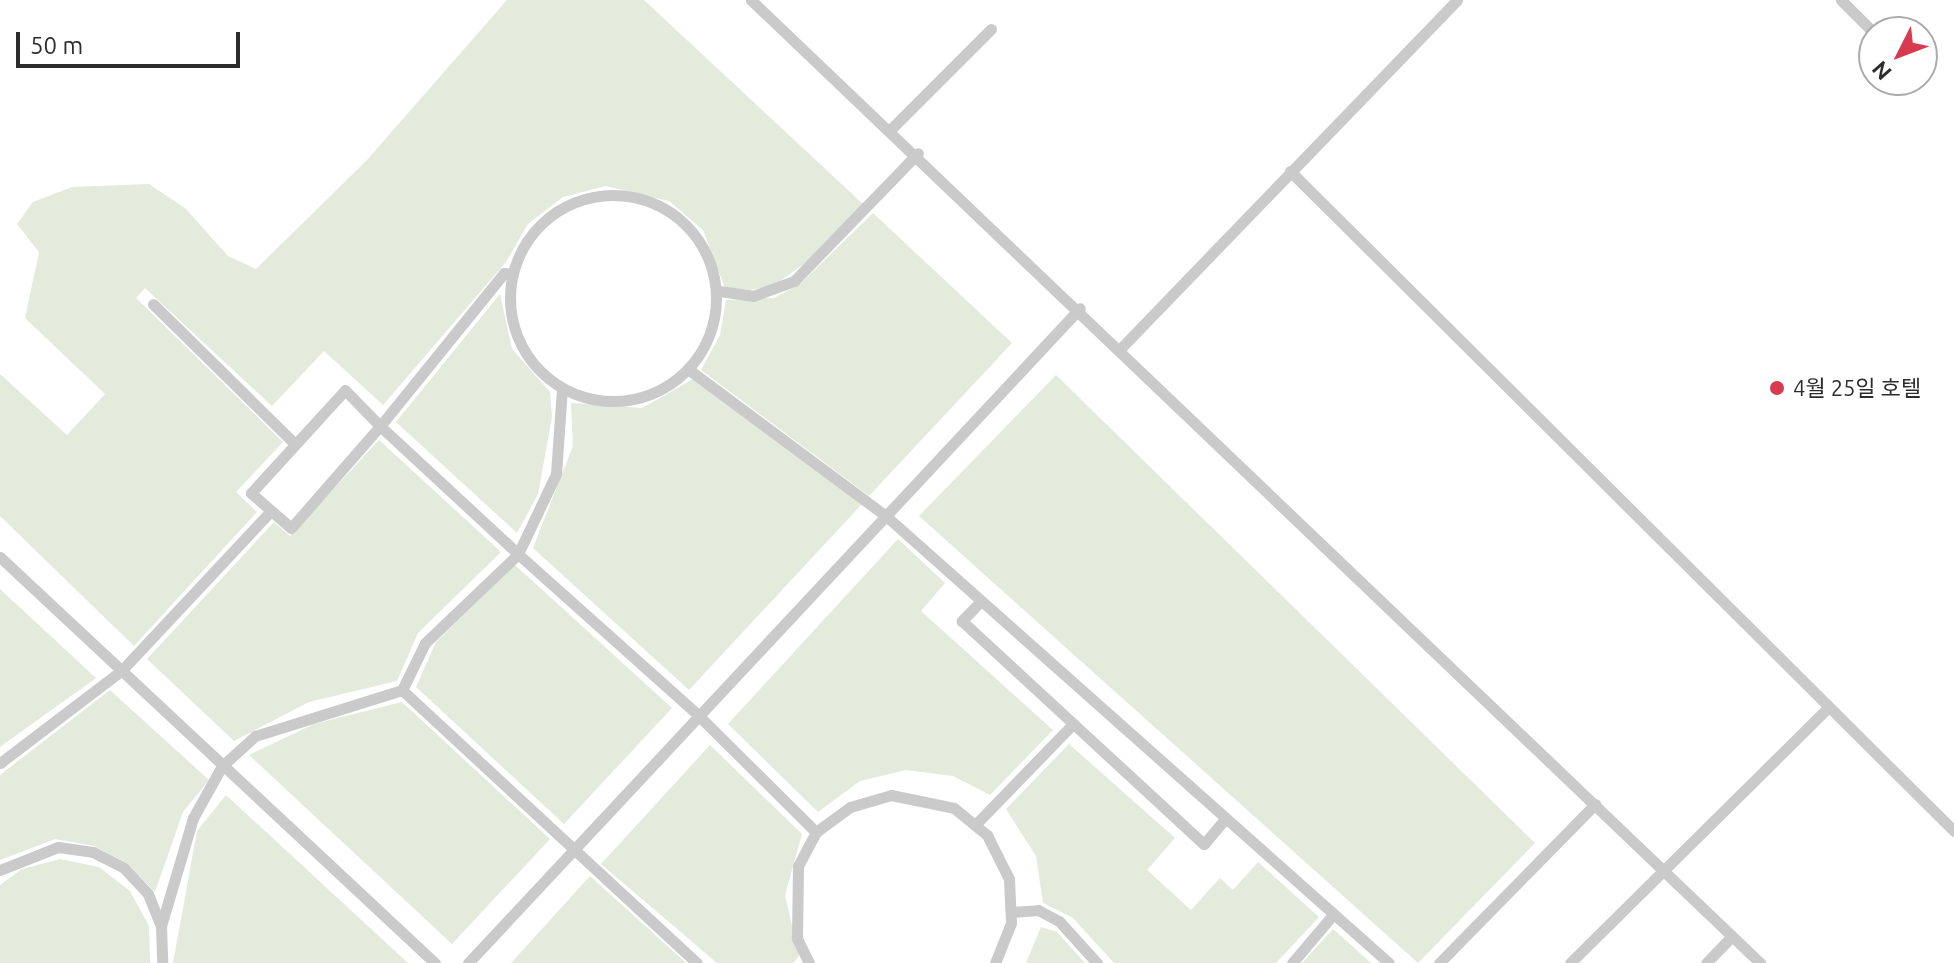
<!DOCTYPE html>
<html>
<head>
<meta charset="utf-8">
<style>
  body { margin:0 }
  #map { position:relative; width:1954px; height:963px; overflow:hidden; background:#fff; font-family:Ubuntu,"Noto Sans KR",sans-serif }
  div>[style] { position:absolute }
  .green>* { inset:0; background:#e4eadc }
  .service>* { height:11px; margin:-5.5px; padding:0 5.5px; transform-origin:5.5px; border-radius:5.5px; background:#cacaca }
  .service>.ring { margin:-5.5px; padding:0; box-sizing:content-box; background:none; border:11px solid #cacaca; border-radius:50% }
  .dots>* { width:22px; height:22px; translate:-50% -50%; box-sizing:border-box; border:4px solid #fff; border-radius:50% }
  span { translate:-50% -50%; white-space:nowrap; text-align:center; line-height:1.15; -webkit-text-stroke:8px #fff; paint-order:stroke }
  .poi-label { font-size:22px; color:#2d2d2d }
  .left { translate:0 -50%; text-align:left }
  .north { position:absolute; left:1858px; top:16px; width:80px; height:80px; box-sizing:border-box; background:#fff; border:2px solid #ababab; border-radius:50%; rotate:228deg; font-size:22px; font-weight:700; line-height:32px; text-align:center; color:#2d2d2d }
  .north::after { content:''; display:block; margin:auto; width:28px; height:36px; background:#d83b50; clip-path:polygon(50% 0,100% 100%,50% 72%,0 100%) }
  .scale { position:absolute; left:16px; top:32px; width:224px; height:36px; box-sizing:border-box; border:4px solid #2d2d2d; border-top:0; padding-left:10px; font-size:24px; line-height:28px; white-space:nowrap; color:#2d2d2d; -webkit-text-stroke:6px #fff; paint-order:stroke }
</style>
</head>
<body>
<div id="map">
  <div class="green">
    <div style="clip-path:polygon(507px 0,644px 0,863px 204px,808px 261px,773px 286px,750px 290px,725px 288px,703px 230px,669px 201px,606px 186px,563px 197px,528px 224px,506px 262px,383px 405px,324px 351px,272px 406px,145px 288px,136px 298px,283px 442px,236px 492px,257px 512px,134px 646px,0 516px,0 374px,67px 435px,105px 394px,25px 318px,39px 252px,17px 224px,33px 202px,72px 187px,149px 184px,186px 209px,228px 256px,256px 269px,367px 160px)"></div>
    <div style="clip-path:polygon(873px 213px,1012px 343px,869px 496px,701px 370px,720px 335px,726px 300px,774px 298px,800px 284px)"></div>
    <div style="clip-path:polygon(500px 294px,512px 349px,550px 392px,552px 417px,538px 494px,517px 533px,396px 422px)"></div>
    <div style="clip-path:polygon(1056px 375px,1535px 843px,1418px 963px,919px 516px)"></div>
    <div style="clip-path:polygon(693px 379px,862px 504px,689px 690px,533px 548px,573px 446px,571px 403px,642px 408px)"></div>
    <div style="clip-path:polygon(379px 440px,501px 552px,418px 633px,397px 681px,309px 702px,234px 741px,147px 659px,274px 522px,290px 536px)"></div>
    <div style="clip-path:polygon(898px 539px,945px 583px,921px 611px,1053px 730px,990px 795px,953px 776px,906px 770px,860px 781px,818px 812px,728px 724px)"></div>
    <div style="clip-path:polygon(515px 565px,672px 708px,564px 824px,416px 687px,436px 642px)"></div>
    <div style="clip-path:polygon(0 589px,96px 678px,0 747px)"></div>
    <div style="clip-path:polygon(110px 690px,209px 780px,183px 812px,155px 892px,127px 863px,94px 846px,55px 839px,0 860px,0 775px)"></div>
    <div style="clip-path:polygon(402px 702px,550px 839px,452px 944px,249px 755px,314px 724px)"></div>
    <div style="clip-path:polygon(1069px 744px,1175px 838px,1147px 870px,1191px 910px,1220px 878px,1233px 890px,1258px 862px,1319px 917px,1276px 963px,1114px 963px,1073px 918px,1043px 903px,1036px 856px,1006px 809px)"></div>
    <div style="clip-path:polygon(710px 745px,802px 834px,785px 895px,799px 956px,793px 963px,717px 963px,601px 864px)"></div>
    <div style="clip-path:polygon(226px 795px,408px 963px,173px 963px,197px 831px)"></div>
    <div style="clip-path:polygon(60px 859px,99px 867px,130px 891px,149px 926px,150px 963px,0 963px,0 885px,22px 869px)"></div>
    <div style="clip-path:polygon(590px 876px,686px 963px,511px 963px)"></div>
    <div style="clip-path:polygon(1041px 927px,1057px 932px,1085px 963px,1026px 963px)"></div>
    <div style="clip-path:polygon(1333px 929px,1371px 963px,1302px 963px)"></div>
  </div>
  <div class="service">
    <div style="left:751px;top:0;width:1395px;rotate:43.66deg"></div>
    <div style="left:1841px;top:0;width:47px;rotate:45deg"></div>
    <div style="left:892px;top:128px;width:140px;rotate:-45deg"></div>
    <div style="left:1290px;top:171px;width:936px;rotate:44.83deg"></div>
    <div class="ring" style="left:510px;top:195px;width:195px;height:195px"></div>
    <div style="left:512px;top:274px;width:8px;rotate:-173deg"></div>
    <div style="left:504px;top:273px;width:197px;rotate:129deg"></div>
    <div style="left:380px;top:426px;width:135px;rotate:131.1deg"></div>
    <div style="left:291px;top:528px;width:53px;rotate:-138.8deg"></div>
    <div style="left:251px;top:493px;width:139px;rotate:-47.6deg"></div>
    <div style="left:345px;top:390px;width:50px;rotate:45.8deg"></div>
    <div style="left:380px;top:426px;width:188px;rotate:42.8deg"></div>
    <div style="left:518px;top:554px;width:243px;rotate:41.8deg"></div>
    <div style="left:699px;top:716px;width:165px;rotate:44.8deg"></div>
    <div style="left:719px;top:291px;width:34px;rotate:8deg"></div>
    <div style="left:753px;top:296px;width:44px;rotate:-20.1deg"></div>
    <div style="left:794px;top:281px;width:178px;rotate:-45.9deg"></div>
    <div style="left:153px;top:304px;width:199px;rotate:44.6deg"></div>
    <div style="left:1121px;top:348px;width:484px;rotate:-46deg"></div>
    <div style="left:688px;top:369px;width:247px;rotate:36.6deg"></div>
    <div style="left:886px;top:516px;width:673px;rotate:41.63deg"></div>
    <div style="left:0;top:557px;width:595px;rotate:43.03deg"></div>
    <div style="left:981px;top:601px;width:28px;rotate:134deg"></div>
    <div style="left:962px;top:621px;width:329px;rotate:42.7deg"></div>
    <div style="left:1204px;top:844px;width:31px;rotate:-50deg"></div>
    <div style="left:402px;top:690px;width:52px;rotate:-63.9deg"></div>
    <div style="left:425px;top:643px;width:129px;rotate:-43.7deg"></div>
    <div style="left:518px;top:554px;width:89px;rotate:-64.6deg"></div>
    <div style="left:556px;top:474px;width:85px;rotate:-86deg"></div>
    <div style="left:0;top:763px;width:153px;rotate:-37.3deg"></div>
    <div style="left:122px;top:670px;width:218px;rotate:-46.9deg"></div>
    <div style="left:975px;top:825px;width:141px;rotate:-45.9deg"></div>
    <div style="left:0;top:870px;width:62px;rotate:-21.6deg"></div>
    <div style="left:58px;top:847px;width:35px;rotate:8deg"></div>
    <div style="left:93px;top:852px;width:35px;rotate:27deg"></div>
    <div style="left:124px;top:868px;width:35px;rotate:47deg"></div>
    <div style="left:148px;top:894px;width:35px;rotate:68deg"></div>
    <div style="left:161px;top:926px;width:37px;rotate:88deg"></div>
    <div style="left:1011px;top:912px;width:27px;rotate:-4deg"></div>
    <div style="left:1038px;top:910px;width:24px;rotate:28deg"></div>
    <div style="left:1059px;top:921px;width:57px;rotate:47.9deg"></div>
    <div style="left:161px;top:926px;width:113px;rotate:-73.5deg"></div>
    <div style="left:193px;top:818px;width:60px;rotate:-60.9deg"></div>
    <div style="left:222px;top:766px;width:45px;rotate:-42.3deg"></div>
    <div style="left:255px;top:736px;width:154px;rotate:-17.4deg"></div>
    <div style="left:402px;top:690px;width:402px;rotate:42.8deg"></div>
    <div style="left:468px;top:963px;width:896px;rotate:-46.94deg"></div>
    <div style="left:809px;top:963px;width:28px;rotate:-116deg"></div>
    <div style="left:797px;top:938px;width:72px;rotate:-89.2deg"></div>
    <div style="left:798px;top:866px;width:38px;rotate:-62deg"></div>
    <div style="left:816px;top:832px;width:42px;rotate:-36.3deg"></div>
    <div style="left:850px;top:807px;width:43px;rotate:-16.3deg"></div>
    <div style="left:891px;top:795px;width:64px;rotate:11.7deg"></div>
    <div style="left:954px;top:808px;width:43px;rotate:39.3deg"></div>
    <div style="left:987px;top:835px;width:49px;rotate:63.4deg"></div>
    <div style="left:1009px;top:879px;width:44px;rotate:87.4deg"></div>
    <div style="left:1011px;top:923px;width:43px;rotate:111.8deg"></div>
    <div style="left:1292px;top:963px;width:60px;rotate:-49.7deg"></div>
    <div style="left:1439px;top:963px;width:223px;rotate:-45.5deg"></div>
    <div style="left:1570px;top:963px;width:363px;rotate:-44.7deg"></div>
    <div style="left:1706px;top:963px;width:37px;rotate:-46deg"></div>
  </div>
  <div class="dots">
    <div style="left:1777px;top:388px;background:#d83b50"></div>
  </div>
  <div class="poi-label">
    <span class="left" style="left:1793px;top:388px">4월 25일 호텔</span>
  </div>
  <div class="north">N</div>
  <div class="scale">50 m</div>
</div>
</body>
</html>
